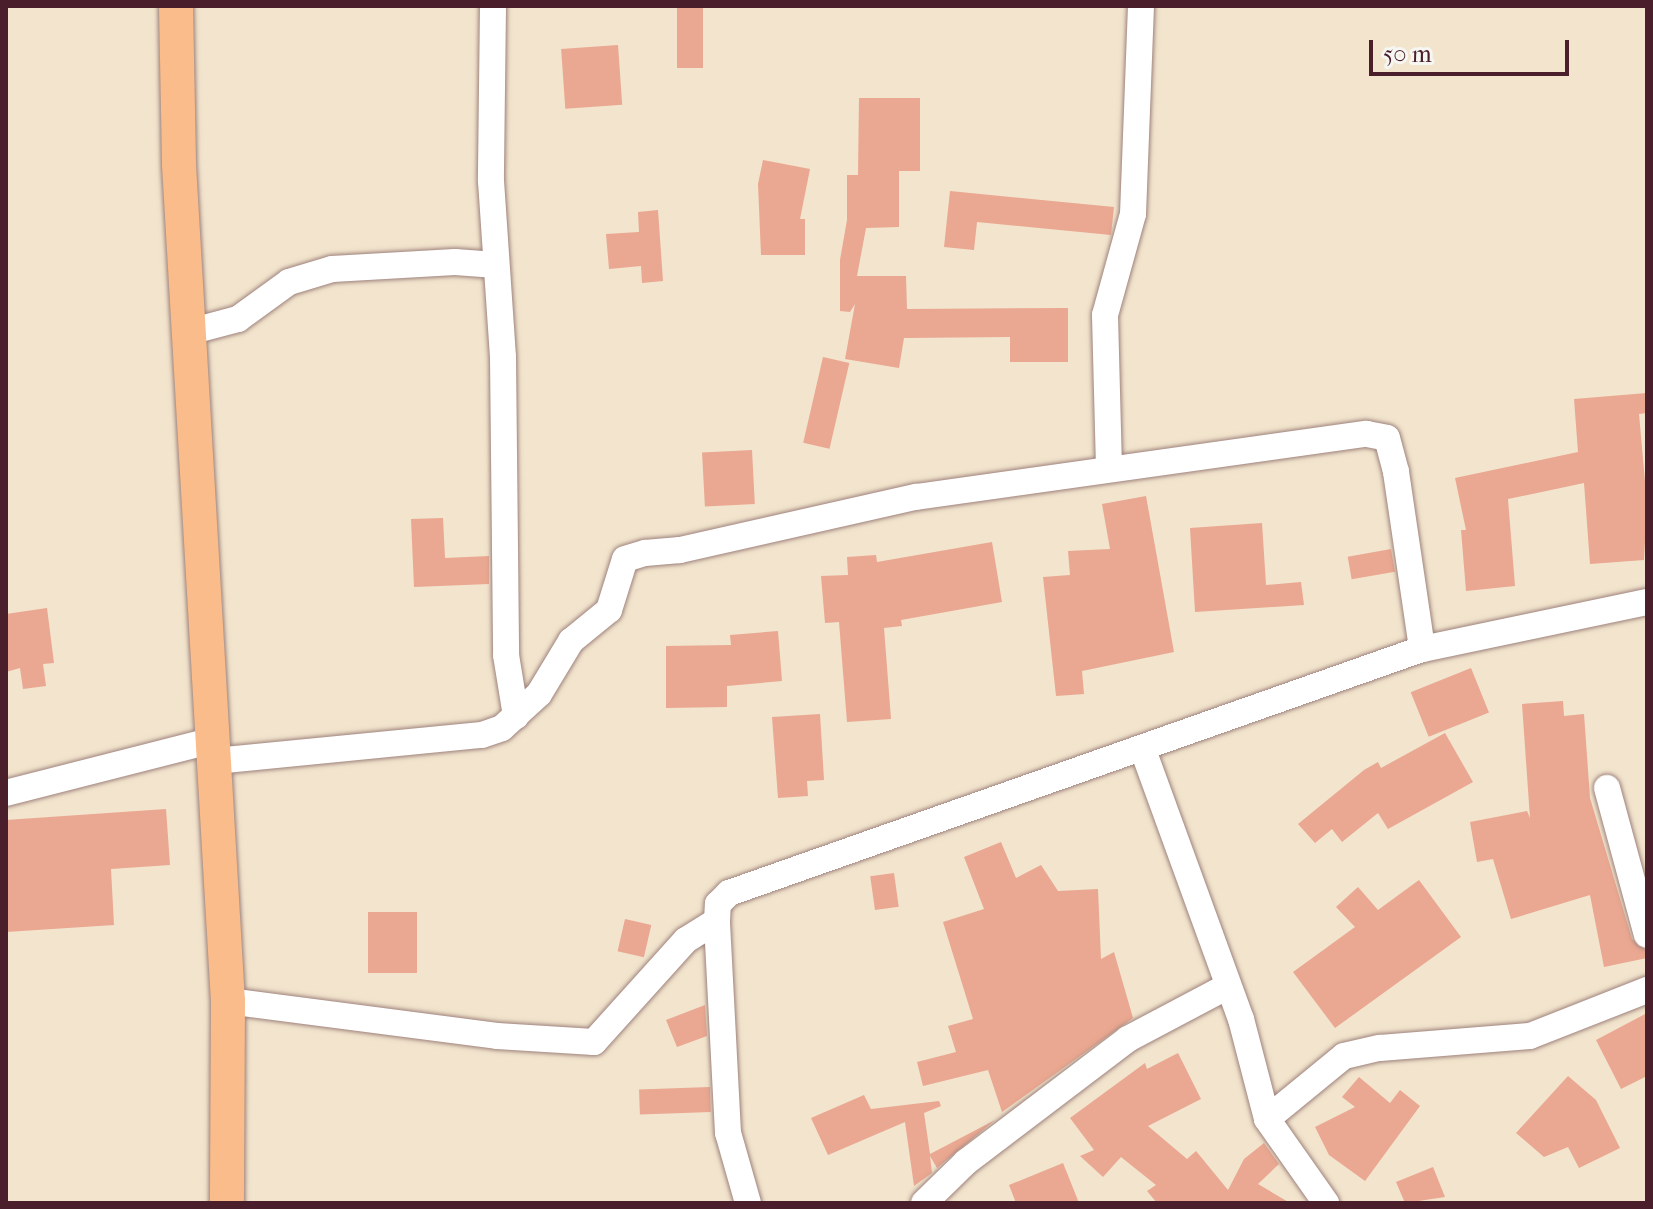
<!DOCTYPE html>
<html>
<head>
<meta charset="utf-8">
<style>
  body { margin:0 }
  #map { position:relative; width:1653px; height:1209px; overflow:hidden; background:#f2e4cd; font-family:"IM FELL French Canon",serif }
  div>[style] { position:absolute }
  .building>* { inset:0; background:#eaa791; transform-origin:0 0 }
  .roads { filter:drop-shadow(0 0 2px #9e827c) drop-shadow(0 0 2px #9e827c) }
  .minor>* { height:26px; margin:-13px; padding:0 13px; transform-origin:13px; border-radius:13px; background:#fff }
  .major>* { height:34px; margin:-17px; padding:0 17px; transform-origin:17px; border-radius:17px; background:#f9bc8a }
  span { translate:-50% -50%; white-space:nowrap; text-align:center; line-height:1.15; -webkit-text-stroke:6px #f6f6f2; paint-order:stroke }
  .frame { position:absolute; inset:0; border:8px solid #4a1f2b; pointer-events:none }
  .scale { position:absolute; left:1369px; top:40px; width:200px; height:36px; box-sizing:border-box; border:4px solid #4a1f2b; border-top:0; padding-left:10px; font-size:24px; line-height:28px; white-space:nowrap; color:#4a1f2b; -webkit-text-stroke:6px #f6f6f2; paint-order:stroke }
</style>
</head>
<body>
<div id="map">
  <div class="building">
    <div style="left:677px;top:7px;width:26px;height:61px"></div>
    <div style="left:618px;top:45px;width:60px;height:57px;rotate:86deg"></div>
    <div style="clip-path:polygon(859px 98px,920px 98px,920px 171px,899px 171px,899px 227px,866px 228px,857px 276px,906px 276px,907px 309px,1068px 308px,1068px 362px,1010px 362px,1010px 337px,904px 338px,899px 368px,845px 359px,855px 304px,850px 312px,840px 311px,840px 260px,847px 220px,847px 175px,858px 175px)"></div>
    <div style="clip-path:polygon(763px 160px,810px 169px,800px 219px,805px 219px,805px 255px,761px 255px,758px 184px)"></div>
    <div style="clip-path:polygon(950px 191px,1114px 207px,1111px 235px,977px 222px,974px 250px,944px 247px)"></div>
    <div style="clip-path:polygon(658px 210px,663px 281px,642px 283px,641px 266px,609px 269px,606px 234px,639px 232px,638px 212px)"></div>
    <div style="left:823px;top:357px;width:27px;height:88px;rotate:13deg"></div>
    <div style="clip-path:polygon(1647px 393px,1647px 413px,1639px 414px,1647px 504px,1644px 560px,1590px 564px,1584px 483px,1508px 499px,1515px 586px,1466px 591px,1461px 530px,1466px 530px,1455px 478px,1578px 452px,1574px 399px)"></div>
    <div style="left:752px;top:450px;width:54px;height:50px;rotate:87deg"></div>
    <div style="clip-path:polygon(1146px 496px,1174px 652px,1082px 671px,1084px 694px,1056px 696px,1043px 577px,1070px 575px,1068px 551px,1110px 549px,1102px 504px)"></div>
    <div style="clip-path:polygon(443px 518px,445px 558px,489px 556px,489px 584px,414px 587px,411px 519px)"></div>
    <div style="clip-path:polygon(1262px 523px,1266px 585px,1301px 582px,1304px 605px,1195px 612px,1190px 528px)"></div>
    <div style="clip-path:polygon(992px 542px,1002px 602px,901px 620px,902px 626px,884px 628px,891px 719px,847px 722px,839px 622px,825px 623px,821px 576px,848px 575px,847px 557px,876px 555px,877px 562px)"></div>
    <div style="left:1391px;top:549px;width:23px;height:44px;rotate:80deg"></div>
    <div style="clip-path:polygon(47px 608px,54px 663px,43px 664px,46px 686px,23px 689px,20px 668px,6px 672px,6px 614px)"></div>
    <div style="clip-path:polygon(778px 631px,782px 681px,727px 686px,727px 707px,666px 708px,666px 646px,731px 645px,730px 635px)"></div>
    <div style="left:1471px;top:668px;width:48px;height:65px;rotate:68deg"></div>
    <div style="clip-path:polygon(1563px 701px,1564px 716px,1584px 714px,1590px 798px,1632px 939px,1647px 951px,1647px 958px,1604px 967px,1590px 895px,1511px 919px,1493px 859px,1477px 862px,1470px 822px,1527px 811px,1530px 818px,1522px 704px)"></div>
    <div style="clip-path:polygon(820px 714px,824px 780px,807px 781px,808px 796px,778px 798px,772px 717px)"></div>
    <div style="clip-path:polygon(1445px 733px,1473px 782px,1388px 829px,1378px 813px,1342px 842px,1332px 829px,1315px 843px,1298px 824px,1364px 770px,1378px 762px,1381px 768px)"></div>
    <div style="clip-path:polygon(166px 809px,170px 865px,111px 869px,114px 925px,6px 932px,6px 820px)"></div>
    <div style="clip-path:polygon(1001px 842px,1016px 878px,1041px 865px,1058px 891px,1098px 889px,1101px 959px,1114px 952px,1133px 1018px,1002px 1112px,988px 1070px,923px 1086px,917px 1062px,956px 1052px,948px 1026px,973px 1019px,943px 922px,984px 909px,964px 857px)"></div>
    <div style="left:894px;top:873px;width:34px;height:24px;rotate:82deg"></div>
    <div style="clip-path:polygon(1419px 880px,1461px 937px,1335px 1028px,1293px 972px,1355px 927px,1336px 907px,1358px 887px,1378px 910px)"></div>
    <div style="left:368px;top:912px;width:49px;height:61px"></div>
    <div style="left:625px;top:919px;width:27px;height:33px;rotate:13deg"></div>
    <div style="clip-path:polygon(705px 1005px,707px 1036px,677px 1047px,666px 1020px)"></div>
    <div style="clip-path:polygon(1647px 1013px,1647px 1076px,1621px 1089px,1596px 1040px)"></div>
    <div style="clip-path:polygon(1178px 1053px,1201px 1099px,1148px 1126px,1187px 1159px,1196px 1151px,1228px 1190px,1244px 1159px,1264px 1143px,1279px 1164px,1258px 1184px,1290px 1203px,1157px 1203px,1147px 1191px,1156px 1185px,1121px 1157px,1103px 1177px,1080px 1156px,1094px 1150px,1070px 1118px,1145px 1063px,1147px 1069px)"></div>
    <div style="clip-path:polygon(1568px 1076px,1596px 1100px,1620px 1148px,1579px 1168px,1568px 1147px,1544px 1157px,1516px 1133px)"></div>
    <div style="clip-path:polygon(1359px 1077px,1390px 1103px,1400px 1090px,1420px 1106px,1365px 1181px,1329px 1155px,1315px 1127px,1355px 1107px,1342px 1097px)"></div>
    <div style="left:710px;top:1087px;width:25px;height:71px;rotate:88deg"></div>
    <div style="clip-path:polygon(864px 1095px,871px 1109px,939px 1101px,941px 1106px,924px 1113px,930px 1154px,995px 1120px,937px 1168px,930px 1156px,932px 1173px,914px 1186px,905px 1122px,828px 1155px,811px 1118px)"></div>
    <div style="clip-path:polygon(1063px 1163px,1079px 1203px,1016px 1203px,1009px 1185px)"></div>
    <div style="clip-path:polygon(1433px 1167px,1445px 1197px,1405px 1203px,1396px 1182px)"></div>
  </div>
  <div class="roads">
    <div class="minor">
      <div style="left:493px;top:6px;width:175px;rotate:90.7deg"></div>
      <div style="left:491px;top:181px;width:176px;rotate:86.1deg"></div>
      <div style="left:503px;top:357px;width:298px;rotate:89.4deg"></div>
      <div style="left:506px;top:655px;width:62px;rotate:80.7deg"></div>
      <div style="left:189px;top:332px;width:51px;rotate:-14.9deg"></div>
      <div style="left:238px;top:319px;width:63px;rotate:-36deg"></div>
      <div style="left:289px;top:282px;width:45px;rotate:-16.8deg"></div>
      <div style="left:332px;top:269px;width:123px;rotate:-3.3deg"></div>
      <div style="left:455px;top:262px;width:41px;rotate:4.2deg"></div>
      <div style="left:1109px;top:468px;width:153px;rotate:-91.5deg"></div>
      <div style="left:1105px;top:315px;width:105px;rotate:-74.5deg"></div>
      <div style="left:1133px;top:214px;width:208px;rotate:-87.8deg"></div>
      <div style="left:1143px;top:750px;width:286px;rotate:70deg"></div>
      <div style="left:1241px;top:1019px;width:103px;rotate:75.4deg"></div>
      <div style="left:1267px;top:1119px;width:103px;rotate:54.9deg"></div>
      <div style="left:215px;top:761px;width:268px;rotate:-5.6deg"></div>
      <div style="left:482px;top:735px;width:21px;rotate:-19deg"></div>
      <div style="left:502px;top:728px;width:50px;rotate:-42.6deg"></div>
      <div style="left:539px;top:694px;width:62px;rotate:-58.9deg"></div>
      <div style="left:571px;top:641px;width:49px;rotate:-39.2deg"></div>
      <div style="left:609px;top:610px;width:53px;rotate:-72.6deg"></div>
      <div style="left:625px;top:559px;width:21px;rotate:-17deg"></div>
      <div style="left:645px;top:553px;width:35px;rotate:-5deg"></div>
      <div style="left:680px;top:550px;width:242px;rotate:-12.7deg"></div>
      <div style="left:916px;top:497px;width:455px;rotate:-8deg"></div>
      <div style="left:1367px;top:434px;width:20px;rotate:11deg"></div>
      <div style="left:1387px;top:438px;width:35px;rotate:75deg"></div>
      <div style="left:1396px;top:472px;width:179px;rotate:81.6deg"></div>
      <div style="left:1607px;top:788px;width:152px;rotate:74.8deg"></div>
      <div style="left:6px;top:793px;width:215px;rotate:-14.3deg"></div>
      <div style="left:228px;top:1001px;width:271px;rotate:7.4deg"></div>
      <div style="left:497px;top:1036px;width:97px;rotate:3.5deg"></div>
      <div style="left:594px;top:1042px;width:137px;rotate:-48deg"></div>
      <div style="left:686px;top:940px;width:36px;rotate:-32deg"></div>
      <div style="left:1267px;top:1119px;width:99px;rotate:-39.3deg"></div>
      <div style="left:1344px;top:1056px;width:37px;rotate:-13deg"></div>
      <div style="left:1380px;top:1048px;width:150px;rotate:-4.6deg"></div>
      <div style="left:1530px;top:1036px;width:126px;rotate:-21.5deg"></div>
      <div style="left:748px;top:1203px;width:73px;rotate:-105.9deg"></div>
      <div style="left:728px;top:1133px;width:212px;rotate:-93deg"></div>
      <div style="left:717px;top:921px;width:17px;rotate:-87deg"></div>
      <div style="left:718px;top:904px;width:16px;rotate:-45deg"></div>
      <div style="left:729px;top:893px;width:735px;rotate:-19.4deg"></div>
      <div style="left:1422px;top:649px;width:230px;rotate:-11.8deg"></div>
      <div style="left:924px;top:1203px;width:59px;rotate:-44.3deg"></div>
      <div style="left:966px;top:1162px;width:203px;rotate:-37.2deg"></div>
      <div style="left:1128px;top:1039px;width:113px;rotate:-27.9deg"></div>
    </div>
    <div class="major">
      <div style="left:176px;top:6px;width:159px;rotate:88.9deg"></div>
      <div style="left:179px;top:165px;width:837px;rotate:86.65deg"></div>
      <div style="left:228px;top:1001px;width:202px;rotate:90.3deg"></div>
    </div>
  </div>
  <div class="frame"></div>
  <div class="scale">50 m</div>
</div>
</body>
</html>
